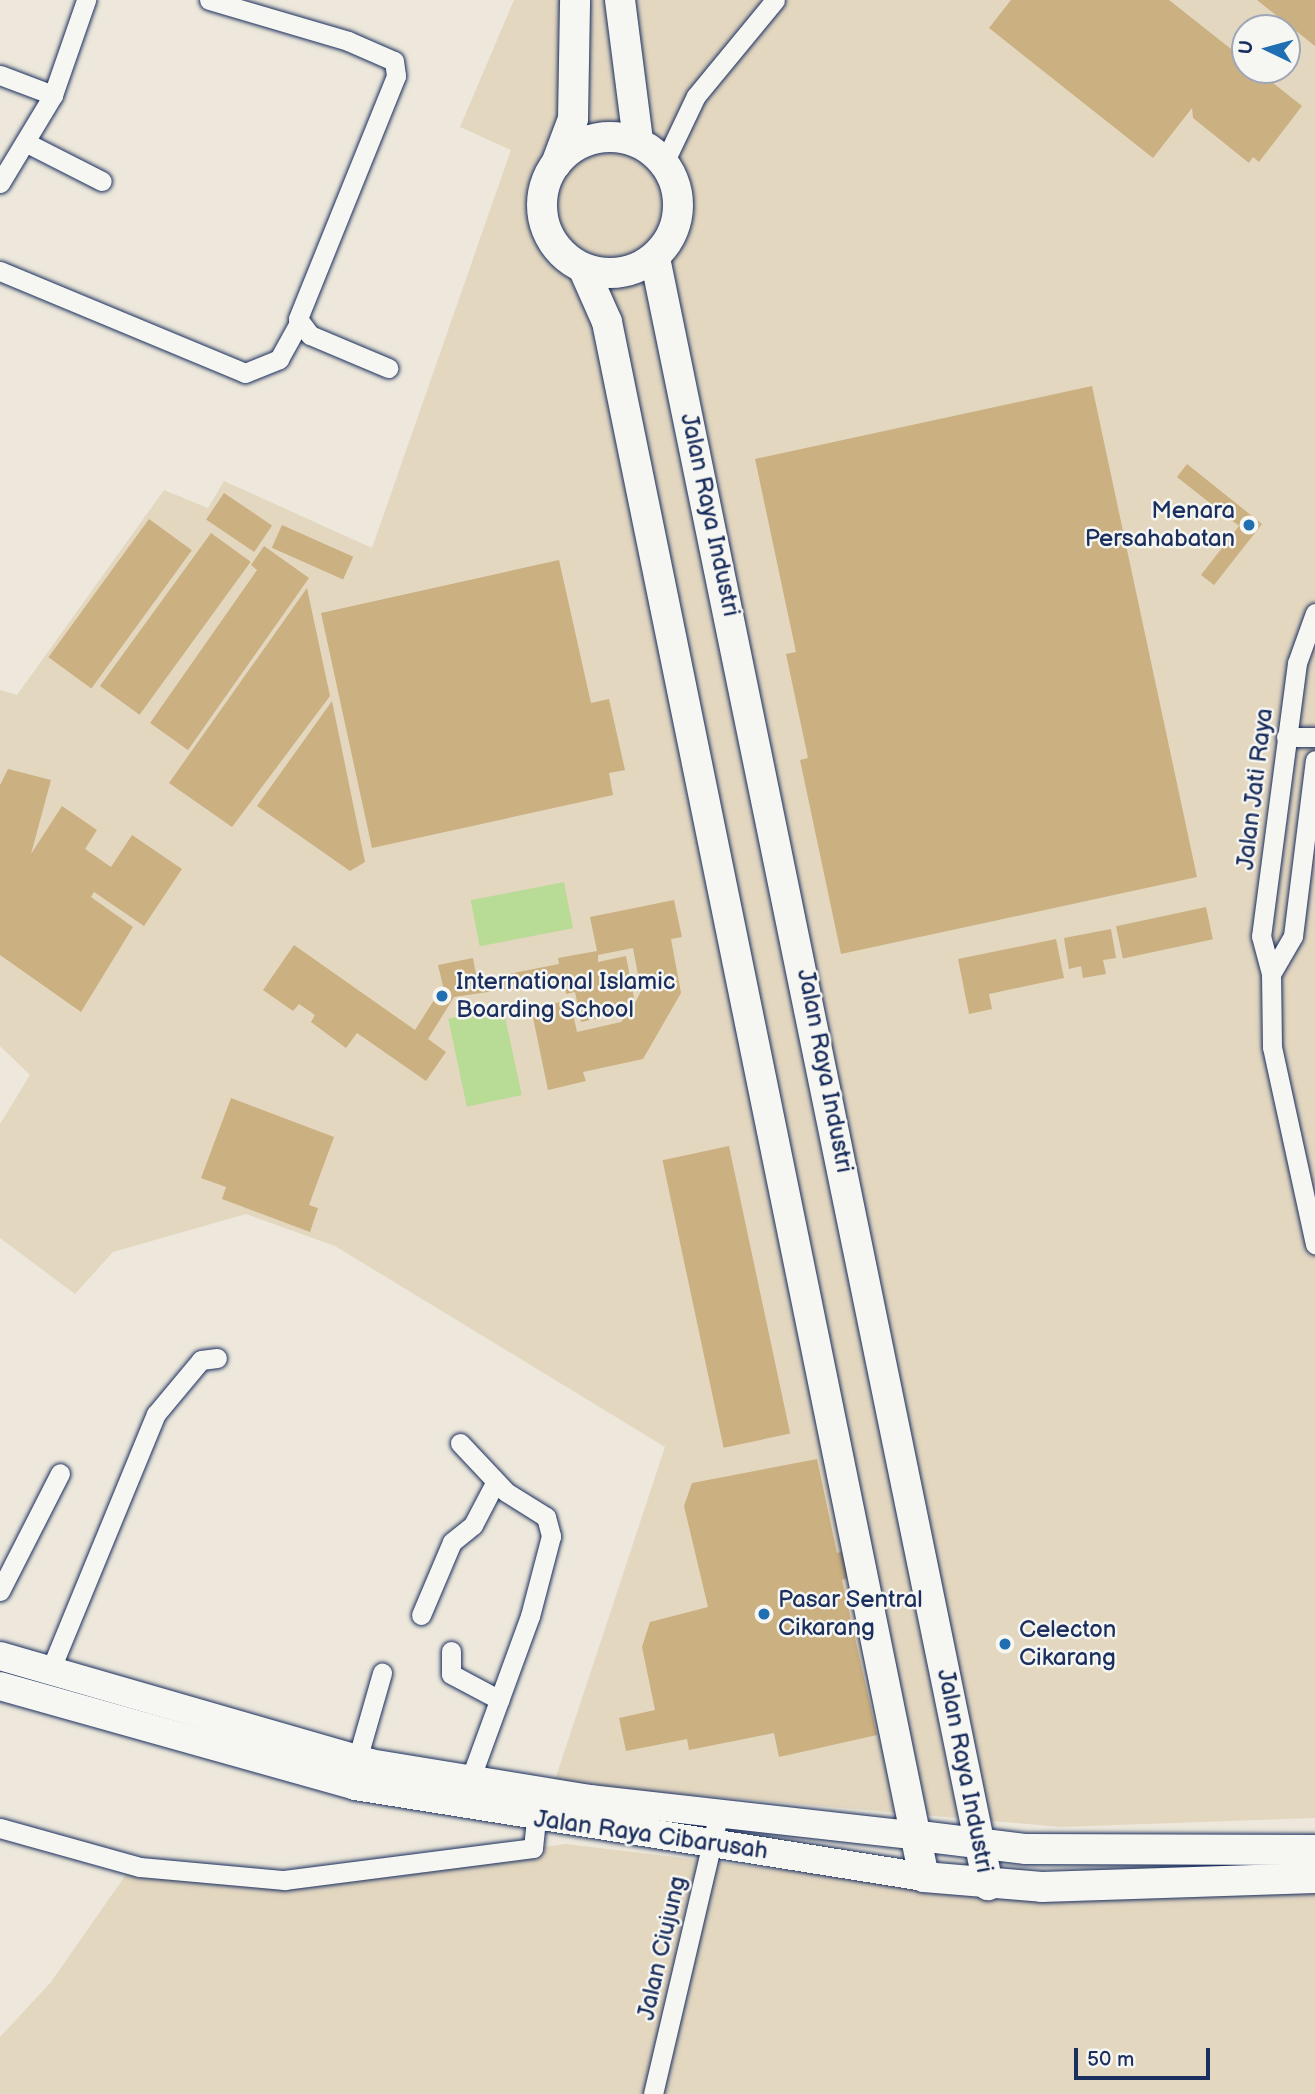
<!DOCTYPE html>
<html>
<head>
<meta charset="utf-8">
<style>
  body { margin:0 }
  #map { position:relative; width:1315px; height:2094px; overflow:hidden; background:#ede8db; font-family:"Balsamiq Sans",sans-serif }
  div>[style] { position:absolute }
  .built>* { inset:0; background:#e3d7c0 }
  .green>* { inset:0; background:#b8db95; transform-origin:0 0 }
  .building>* { inset:0; background:#cbb081; transform-origin:0 0 }
  .roads { filter:drop-shadow(0 0 2px #1b2f5e) drop-shadow(0 0 2px #1b2f5e) }
  .street>* { height:19px; margin:-9.5px; padding:0 9.5px; transform-origin:9.5px; border-radius:9.5px; background:#f6f6f2 }
  .secondary>* { height:28px; margin:-14px; padding:0 14px; transform-origin:14px; border-radius:14px; background:#f6f6f2 }
  .primary>* { height:30px; margin:-15px; padding:0 15px; transform-origin:15px; border-radius:15px; background:#f6f6f2 }
  .primary>.ring { margin:-15px; padding:0; box-sizing:content-box; background:none; border:30px solid #f6f6f2; border-radius:50% }
  .dots>* { width:19px; height:19px; translate:-50% -50%; box-sizing:border-box; border:4px solid #f6f6f2; border-radius:50% }
  span { translate:-50% -50%; white-space:nowrap; text-align:center; line-height:1.15; -webkit-text-stroke:5px #f6f6f2; paint-order:stroke }
  .poi-label { font-size:24px; color:#1b2f5e }
  .right { translate:-100% -50%; text-align:right }
  .left { translate:0 -50%; text-align:left }
  .street-label { font-size:24px; color:#1b2f5e }
  .north { position:absolute; left:1231px; top:14px; width:70px; height:70px; box-sizing:border-box; background:#f6f6f2; border:2px solid #9ea6b7; border-radius:50%; rotate:275deg; font-size:19px; font-weight:700; line-height:28px; text-align:center; color:#1b2f5e }
  .north::after { content:''; display:block; margin:auto; width:24px; height:32px; background:#1f6fb2; clip-path:polygon(50% 0,100% 100%,50% 72%,0 100%) }
  .scale { position:absolute; left:1074px; top:2048px; width:136px; height:32px; box-sizing:border-box; border:4px solid #1b2f5e; border-top:0; padding-left:9px; font-size:21px; line-height:24px; white-space:nowrap; color:#1b2f5e; -webkit-text-stroke:5px #f6f6f2; paint-order:stroke }
</style>
</head>
<body>
<div id="map">
  <div class="built">
    <div style="clip-path:polygon(evenodd,514px 0,1315px 0,1315px 1818px,1061px 1827px,554px 1783px,665px 1447px,335px 1246px,246px 1214px,113px 1252px,75px 1294px,0 1238px,0 1124px,30px 1075px,0 1046px,0 690px,17px 695px,164px 490px,208px 508px,224px 481px,372px 548px,511px 150px,460px 127px,514px 0,1245px 28px,1287px 28px,1287px 70px,1245px 70px,1245px 28px)"></div>
    <div style="clip-path:polygon(566px 1844px,1006px 1897px,1315px 1891px,1315px 2094px,0 2094px,0 2037px,51px 1982px,132px 1866px,284px 1880px)"></div>
  </div>
  <div class="green">
    <div style="left:564px;top:882px;width:47px;height:95px;rotate:79deg"></div>
    <div style="left:503px;top:1007px;width:90px;height:56px;rotate:78deg"></div>
  </div>
  <div class="building">
    <div style="clip-path:polygon(1011px 0,1169px 0,1245px 60px,1245px 70px,1257px 70px,1302px 106px,1259px 162px,1253px 157px,1249px 163px,1193px 118px,1192px 108px,1153px 158px,989px 28px)"></div>
    <div style="clip-path:polygon(1257px 0,1315px 0,1315px 46px)"></div>
    <div style="clip-path:polygon(1092px 386px,1197px 877px,841px 954px,800px 760px,808px 758px,786px 654px,796px 652px,755px 459px)"></div>
    <div style="clip-path:polygon(1187px 464px,1262px 524px,1214px 585px,1201px 575px,1239px 526px,1177px 477px)"></div>
    <div style="left:224px;top:493px;width:58px;height:32px;rotate:34deg"></div>
    <div style="left:149px;top:519px;width:53px;height:171px;rotate:36deg"></div>
    <div style="left:282px;top:525px;width:78px;height:25px;rotate:24deg"></div>
    <div style="left:211px;top:533px;width:49px;height:189px;rotate:36deg"></div>
    <div style="clip-path:polygon(264px 546px,309px 578px,188px 750px,150px 723px,257px 570px,251px 565px)"></div>
    <div style="clip-path:polygon(559px 560px,591px 703px,609px 699px,625px 770px,609px 773px,613px 795px,372px 848px,321px 613px)"></div>
    <div style="clip-path:polygon(307px 588px,330px 696px,232px 827px,169px 783px)"></div>
    <div style="clip-path:polygon(332px 701px,365px 862px,350px 871px,257px 806px)"></div>
    <div style="clip-path:polygon(8px 769px,51px 780px,31px 854px,62px 806px,97px 830px,85px 849px,111px 867px,132px 835px,182px 869px,144px 926px,94px 892px,91px 897px,133px 927px,81px 1012px,0 955px,0 785px)"></div>
    <div style="clip-path:polygon(evenodd,674px 900px,682px 937px,671px 939px,681px 993px,643px 1059px,583px 1072px,586px 1081px,548px 1090px,531px 1008px,570px 1000px,577px 1032px,621px 1022px,630px 1011px,581px 1022px,575px 992px,566px 994px,564px 981px,454px 997px,428px 1039px,446px 1052px,426px 1081px,357px 1033px,346px 1048px,311px 1022px,315px 1015px,299px 1004px,293px 1011px,263px 990px,294px 945px,415px 1030px,443px 986px,438px 965px,473px 958px,477px 980px,559px 964px,558px 958px,597px 951px,590px 917px,674px 900px,633px 948px,641px 991px,635px 1003px,626px 956px,598px 962px,598px 955px,633px 948px)"></div>
    <div style="left:1206px;top:907px;width:33px;height:92px;rotate:78deg"></div>
    <div style="clip-path:polygon(1111px 929px,1116px 958px,1103px 960px,1106px 974px,1083px 978px,1081px 966px,1069px 969px,1064px 938px)"></div>
    <div style="clip-path:polygon(1056px 939px,1064px 978px,989px 994px,992px 1009px,969px 1014px,958px 959px)"></div>
    <div style="clip-path:polygon(231px 1098px,334px 1137px,309px 1205px,318px 1208px,310px 1232px,222px 1199px,226px 1187px,201px 1178px)"></div>
    <div style="left:729px;top:1146px;width:294px;height:68px;rotate:78deg"></div>
    <div style="clip-path:polygon(817px 1459px,837px 1553px,844px 1551px,851px 1577px,842px 1580px,877px 1735px,779px 1757px,774px 1733px,689px 1750px,687px 1739px,626px 1751px,619px 1718px,655px 1710px,642px 1647px,650px 1622px,708px 1607px,684px 1506px,692px 1483px)"></div>
  </div>
  <div class="roads">
    <div class="street">
      <div style="left:209px;top:0;width:145px;rotate:16.4deg"></div>
      <div style="left:348px;top:41px;width:50px;rotate:23.5deg"></div>
      <div style="left:394px;top:61px;width:15px;rotate:82deg"></div>
      <div style="left:396px;top:76px;width:262px;rotate:112deg"></div>
      <div style="left:298px;top:319px;width:20px;rotate:53deg"></div>
      <div style="left:310px;top:335px;width:85px;rotate:22.9deg"></div>
      <div style="left:0;top:75px;width:57px;rotate:20.7deg"></div>
      <div style="left:25px;top:142px;width:86px;rotate:26.9deg"></div>
      <div style="left:664px;top:163px;width:74px;rotate:-64.5deg"></div>
      <div style="left:696px;top:96px;width:124px;rotate:-50.5deg"></div>
      <div style="left:0;top:183px;width:103px;rotate:-58.9deg"></div>
      <div style="left:53px;top:95px;width:101px;rotate:-70.8deg"></div>
      <div style="left:0;top:271px;width:265px;rotate:22.6deg"></div>
      <div style="left:245px;top:373px;width:37px;rotate:-22deg"></div>
      <div style="left:279px;top:359px;width:39px;rotate:-61deg"></div>
      <div style="left:1315px;top:613px;width:53px;rotate:109.8deg"></div>
      <div style="left:1297px;top:663px;width:275px;rotate:97.5deg"></div>
      <div style="left:1261px;top:936px;width:39px;rotate:75deg"></div>
      <div style="left:1271px;top:974px;width:73px;rotate:89.2deg"></div>
      <div style="left:1272px;top:1047px;width:202px;rotate:77.7deg"></div>
      <div style="left:1286px;top:737px;width:29px"></div>
      <div style="left:1271px;top:974px;width:44px;rotate:-59.9deg"></div>
      <div style="left:1293px;top:936px;width:177px;rotate:-82.9deg"></div>
      <div style="left:460px;top:1443px;width:67px;rotate:46.8deg"></div>
      <div style="left:506px;top:1492px;width:47px;rotate:32deg"></div>
      <div style="left:546px;top:1517px;width:20px;rotate:75deg"></div>
      <div style="left:551px;top:1536px;width:83px;rotate:104.7deg"></div>
      <div style="left:530px;top:1616px;width:175px;rotate:110.1deg"></div>
      <div style="left:0;top:1591px;width:132px;rotate:-63deg"></div>
      <div style="left:421px;top:1615px;width:79px;rotate:-67deg"></div>
      <div style="left:452px;top:1542px;width:27px;rotate:-39deg"></div>
      <div style="left:473px;top:1525px;width:47px;rotate:-62.4deg"></div>
      <div style="left:451px;top:1651px;width:23px;rotate:90deg"></div>
      <div style="left:451px;top:1674px;width:55px;rotate:28deg"></div>
      <div style="left:50px;top:1671px;width:278px;rotate:-67.6deg"></div>
      <div style="left:156px;top:1414px;width:70px;rotate:-50.2deg"></div>
      <div style="left:201px;top:1360px;width:16px;rotate:-7deg"></div>
      <div style="left:357px;top:1760px;width:91px;rotate:-74deg"></div>
      <div style="left:0;top:1828px;width:145px;rotate:15.6deg"></div>
      <div style="left:140px;top:1867px;width:145px;rotate:5.2deg"></div>
      <div style="left:284px;top:1880px;width:251px;rotate:-7.3deg"></div>
      <div style="left:533px;top:1848px;width:30px;rotate:-84deg"></div>
      <div style="left:653px;top:2094px;width:290px;rotate:-76.8deg"></div>
    </div>
    <div class="secondary">
      <div style="left:0;top:1656px;width:385px;rotate:16.1deg"></div>
      <div style="left:370px;top:1763px;width:223px;rotate:9.3deg"></div>
      <div style="left:590px;top:1799px;width:332px;rotate:6.4deg"></div>
      <div style="left:0;top:1686px;width:369px;rotate:15.7deg"></div>
      <div style="left:355px;top:1786px;width:576px;rotate:9.09deg"></div>
    </div>
    <div class="primary">
      <div style="left:620px;top:0;width:141px;rotate:82.7deg"></div>
      <div class="ring" style="left:542px;top:137px;width:106px;height:106px"></div>
      <div style="left:556px;top:164px;width:48px;rotate:-69.3deg"></div>
      <div style="left:573px;top:119px;width:119px;rotate:-89deg"></div>
      <div style="left:655px;top:258px;width:1661px;rotate:78.43deg"></div>
      <div style="left:584px;top:270px;width:57px;rotate:66.1deg"></div>
      <div style="left:607px;top:322px;width:1587px;rotate:78.48deg"></div>
      <div style="left:924px;top:1877px;width:118px;rotate:4.8deg"></div>
      <div style="left:1042px;top:1887px;width:273px;rotate:-1.9deg"></div>
      <div style="left:920px;top:1836px;width:107px;rotate:7deg"></div>
      <div style="left:1026px;top:1849px;width:289px;rotate:0.2deg"></div>
    </div>
  </div>
  <div class="dots">
    <div style="left:1249px;top:525px;background:#1f6fb2"></div>
    <div style="left:442px;top:996px;background:#1f6fb2"></div>
    <div style="left:764px;top:1614px;background:#1f6fb2"></div>
    <div style="left:1005px;top:1644px;background:#1f6fb2"></div>
  </div>
  <div class="poi-label">
    <span class="right" style="left:1235px;top:525px">Menara<br>Persahabatan</span>
    <span class="left" style="left:456px;top:996px">International Islamic<br>Boarding School</span>
    <span class="left" style="left:778px;top:1614px">Pasar Sentral<br>Cikarang</span>
    <span class="left" style="left:1019px;top:1644px">Celecton<br>Cikarang</span>
  </div>
  <div class="street-label">
    <span style="left:710px;top:515px;rotate:78deg">Jalan Raya Industri</span>
    <span style="left:1255px;top:789px;rotate:-83deg">Jalan Jati Raya</span>
    <span style="left:825px;top:1071px;rotate:79deg">Jalan Raya Industri</span>
    <span style="left:965px;top:1771px;rotate:79deg">Jalan Raya Industri</span>
    <span style="left:651px;top:1835px;rotate:8deg">Jalan Raya Cibarusah</span>
    <span style="left:662px;top:1948px;rotate:-77deg">Jalan Ciujung</span>
  </div>
  <div class="north">U</div>
  <div class="scale">50 m</div>
</div>
</body>
</html>
